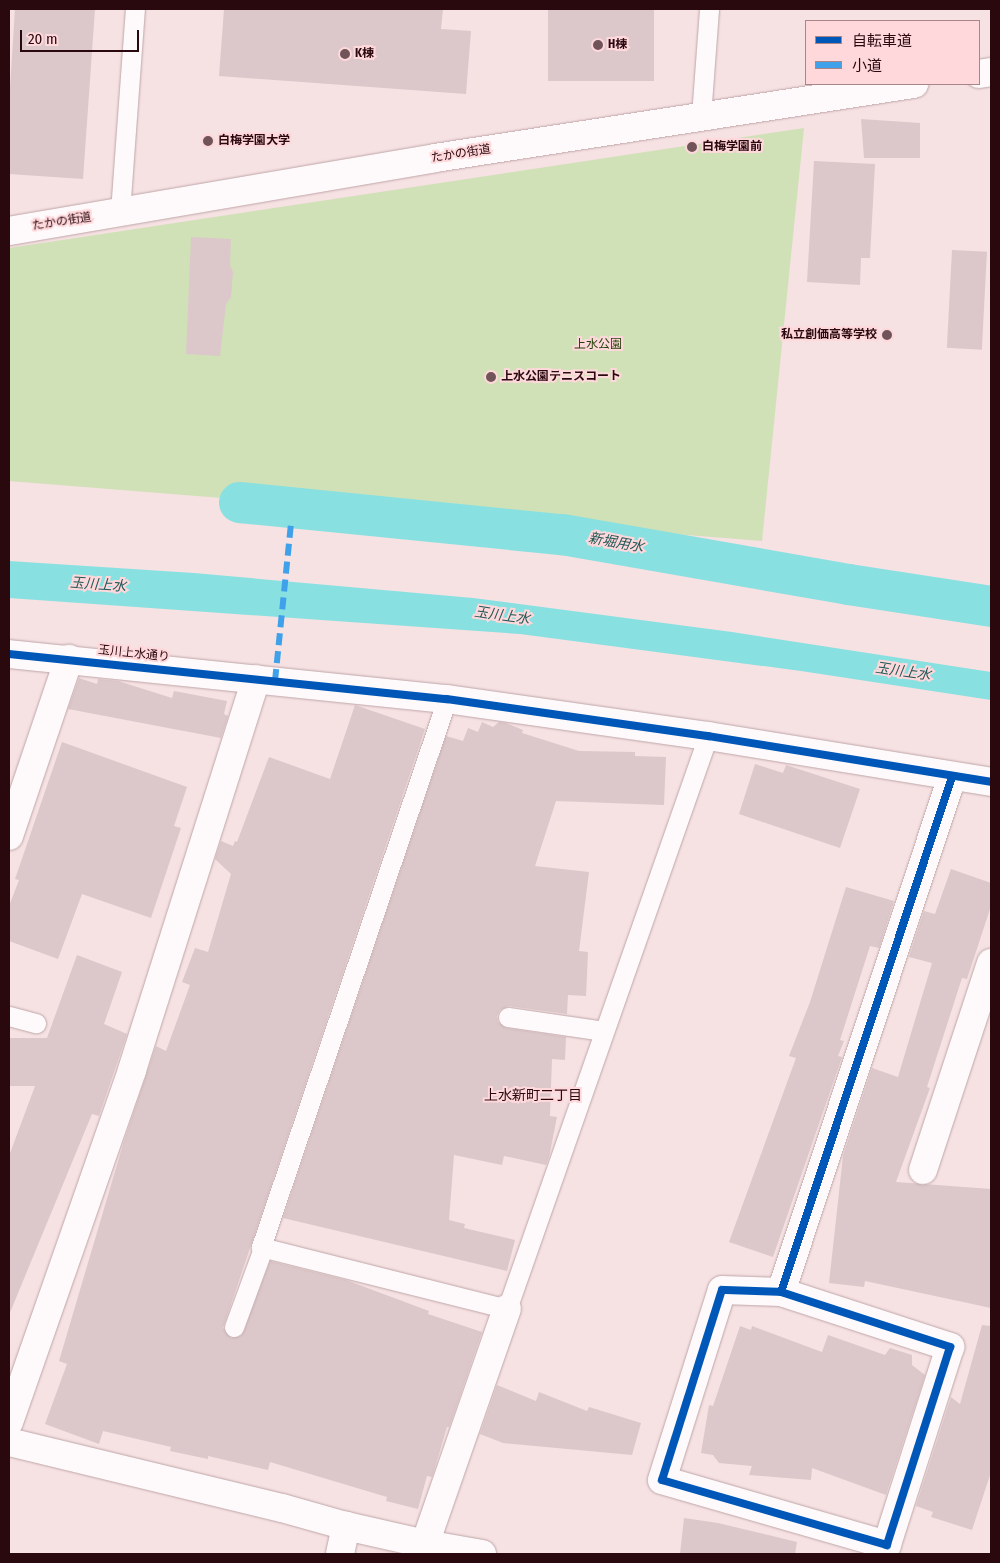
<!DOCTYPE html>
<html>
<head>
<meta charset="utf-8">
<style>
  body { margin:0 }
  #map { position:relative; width:1000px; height:1563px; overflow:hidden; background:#f6e1e3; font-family:"Fira Sans Condensed","Noto Sans JP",sans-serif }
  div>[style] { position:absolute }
  .green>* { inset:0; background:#d1e1b7 }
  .water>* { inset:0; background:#89e0e0 }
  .canal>* { height:41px; margin:-20.5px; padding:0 20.5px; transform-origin:20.5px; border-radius:20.5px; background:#89e0e0 }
  .building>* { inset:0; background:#dcc7ca; transform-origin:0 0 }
  .roads { filter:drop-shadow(0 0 1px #bfa6a8) drop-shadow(0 0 1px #bfa6a8) }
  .lane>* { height:19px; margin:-9.5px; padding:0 9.5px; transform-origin:9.5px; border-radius:9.5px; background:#fefafb }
  .street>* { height:28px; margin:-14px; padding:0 14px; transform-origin:14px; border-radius:14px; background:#fefafb }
  .secondary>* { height:28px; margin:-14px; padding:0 14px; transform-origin:14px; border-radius:14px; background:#fefafb }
  .quiet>* { height:6px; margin-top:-3px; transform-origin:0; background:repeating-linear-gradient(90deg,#3ea1e9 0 12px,transparent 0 18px) }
  .cycleway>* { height:8px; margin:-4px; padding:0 4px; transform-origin:4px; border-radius:4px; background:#0057b8 }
  .dots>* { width:14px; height:14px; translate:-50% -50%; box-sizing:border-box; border:2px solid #ffd8db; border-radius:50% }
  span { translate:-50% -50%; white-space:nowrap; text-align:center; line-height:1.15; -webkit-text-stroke:4px #ffd8db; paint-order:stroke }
  .poi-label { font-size:12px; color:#29080e; font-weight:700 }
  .left { translate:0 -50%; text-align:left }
  .right { translate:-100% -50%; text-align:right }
  .street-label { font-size:12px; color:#29080e }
  .park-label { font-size:12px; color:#25410a }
  .water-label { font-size:14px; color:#215958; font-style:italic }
  .neighbourhood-label { font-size:14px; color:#29080e }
  .frame { position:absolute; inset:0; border:10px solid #29080e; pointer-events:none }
  .legend { position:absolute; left:805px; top:20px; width:175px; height:65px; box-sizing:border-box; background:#ffd8db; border:1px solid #a98589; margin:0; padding:6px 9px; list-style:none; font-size:15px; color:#29080e }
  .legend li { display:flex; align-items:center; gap:10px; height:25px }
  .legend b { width:25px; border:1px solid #a98589 }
  .scale { position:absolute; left:20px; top:30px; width:119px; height:22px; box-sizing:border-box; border:2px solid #29080e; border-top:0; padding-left:6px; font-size:15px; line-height:18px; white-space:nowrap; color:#29080e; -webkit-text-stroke:4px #ffd8db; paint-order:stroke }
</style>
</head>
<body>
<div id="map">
  <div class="green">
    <div style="clip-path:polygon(804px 128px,762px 541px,9px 481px,9px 248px)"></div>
  </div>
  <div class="water">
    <div style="clip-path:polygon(9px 561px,194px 573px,473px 598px,732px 632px,991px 672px,991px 700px,801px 671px,520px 634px,9px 598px)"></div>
  </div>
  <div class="canal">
    <div style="left:239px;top:502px;width:325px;rotate:5.7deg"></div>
    <div style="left:562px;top:534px;width:290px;rotate:9.9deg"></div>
    <div style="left:848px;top:584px;width:145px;rotate:8.7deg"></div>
  </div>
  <div class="building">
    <div style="clip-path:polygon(15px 9px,95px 9px,83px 179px,9px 174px,9px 104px)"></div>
    <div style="clip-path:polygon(224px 9px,443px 9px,441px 29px,471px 31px,466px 94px,219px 76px)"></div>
    <div style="left:548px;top:9px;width:106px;height:72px"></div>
    <div style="clip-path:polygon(861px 119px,920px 123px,920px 158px,864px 158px)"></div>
    <div style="clip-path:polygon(814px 161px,875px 164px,870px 258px,861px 258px,860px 285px,807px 282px)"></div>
    <div style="clip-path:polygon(191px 237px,231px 239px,230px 265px,233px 272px,231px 297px,226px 304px,220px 356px,186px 354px)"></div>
    <div style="left:952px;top:250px;width:35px;height:98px;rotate:3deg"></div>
    <div style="clip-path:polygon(79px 678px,97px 684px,98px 679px,118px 681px,172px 698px,174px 691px,227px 701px,224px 714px,228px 716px,221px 738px,68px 709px)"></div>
    <div style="clip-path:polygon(355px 705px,425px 729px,223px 1328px,231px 1338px,241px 1336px,244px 1331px,270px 1261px,346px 1280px,429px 1311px,428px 1314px,482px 1332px,451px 1422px,449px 1427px,447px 1427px,432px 1477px,427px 1476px,418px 1509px,386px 1501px,387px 1497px,270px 1462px,268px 1470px,208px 1456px,208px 1459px,170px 1451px,171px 1447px,103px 1431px,99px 1444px,45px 1424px,67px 1364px,59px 1361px,124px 1141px,156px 1046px,166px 1051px,190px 985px,182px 982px,195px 948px,208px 952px,231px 874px,215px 859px,221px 841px,233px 846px,235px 841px,237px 842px,269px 757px,330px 779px)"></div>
    <div style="clip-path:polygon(482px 722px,493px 727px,499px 722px,506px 723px,523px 730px,522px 733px,579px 751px,635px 752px,635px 756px,666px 757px,664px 805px,556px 801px,535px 866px,589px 872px,579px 951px,588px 952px,586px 996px,568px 995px,567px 1014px,509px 1006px,500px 1010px,497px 1016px,498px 1022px,506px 1028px,566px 1037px,565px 1060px,552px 1059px,550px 1116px,557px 1117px,549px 1157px,546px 1165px,504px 1156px,502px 1165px,454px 1155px,449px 1220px,465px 1224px,464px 1228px,515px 1240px,507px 1271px,283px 1218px,446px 736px,463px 741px,468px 728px,478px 732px)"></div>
    <div style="clip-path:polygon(62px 742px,187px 787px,174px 826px,181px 828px,151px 918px,82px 894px,58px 959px,9px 941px,9px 906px,19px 880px,15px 879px)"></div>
    <div style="clip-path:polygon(755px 764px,783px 773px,786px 765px,860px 789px,840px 848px,739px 814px)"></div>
    <div style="clip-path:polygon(951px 869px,991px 883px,991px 906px,967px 979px,962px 978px,927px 1087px,930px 1088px,896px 1182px,991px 1189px,991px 1308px,865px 1281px,864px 1287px,829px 1283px,843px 1156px,872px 1068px,898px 1077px,932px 963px,909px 957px,924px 911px,935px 914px)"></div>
    <div style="clip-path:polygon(846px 887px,894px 901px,879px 948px,870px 946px,840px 1040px,844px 1041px,838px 1056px,842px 1057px,773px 1257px,729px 1242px,796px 1058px,789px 1056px,810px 1002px)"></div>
    <div style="clip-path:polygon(77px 955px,122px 972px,104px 1024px,127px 1034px,99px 1116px,92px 1114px,9px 1315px,9px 1156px,35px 1086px,9px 1086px,9px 1038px,47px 1038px)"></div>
    <div style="clip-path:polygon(982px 1325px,991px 1326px,991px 1472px,972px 1530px,931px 1517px,933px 1512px,916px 1506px,951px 1397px,960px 1404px)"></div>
    <div style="clip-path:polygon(740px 1326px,751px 1330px,752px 1326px,822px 1352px,828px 1335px,885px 1355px,890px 1348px,912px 1355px,912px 1365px,925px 1375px,886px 1495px,812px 1468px,811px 1480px,749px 1475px,752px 1466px,719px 1463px,713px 1455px,701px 1453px,709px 1405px,713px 1406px)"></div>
    <div style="clip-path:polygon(497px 1385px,536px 1401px,539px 1392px,587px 1411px,589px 1407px,641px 1423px,632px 1455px,503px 1443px,480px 1434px)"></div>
    <div style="clip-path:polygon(684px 1518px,718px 1523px,797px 1542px,795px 1554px,680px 1554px)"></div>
  </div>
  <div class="roads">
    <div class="lane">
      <div style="left:701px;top:116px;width:107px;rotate:-85.7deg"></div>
      <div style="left:120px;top:212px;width:204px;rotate:-85.8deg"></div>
      <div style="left:447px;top:699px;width:579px;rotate:108.75deg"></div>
      <div style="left:261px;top:1247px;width:254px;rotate:14.1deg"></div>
      <div style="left:507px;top:1309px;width:607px;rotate:-70.67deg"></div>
      <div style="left:9px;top:1016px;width:28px;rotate:15deg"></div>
      <div style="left:508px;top:1017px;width:97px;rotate:8.3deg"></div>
      <div style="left:234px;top:1327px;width:84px;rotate:-69.8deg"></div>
    </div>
    <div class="street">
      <div style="left:9px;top:654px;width:440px;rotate:5.9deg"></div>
      <div style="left:447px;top:699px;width:264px;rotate:8.1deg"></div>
      <div style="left:708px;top:736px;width:287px;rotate:9.2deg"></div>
      <div style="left:9px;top:836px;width:187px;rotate:-71.3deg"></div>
      <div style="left:923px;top:1170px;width:218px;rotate:-71.8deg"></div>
      <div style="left:781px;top:1292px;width:178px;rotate:18deg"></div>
      <div style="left:950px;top:1347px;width:208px;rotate:107.7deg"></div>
      <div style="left:887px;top:1545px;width:234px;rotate:-163.9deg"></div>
      <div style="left:662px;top:1480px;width:199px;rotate:-72.5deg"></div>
      <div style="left:722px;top:1290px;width:59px;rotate:1.9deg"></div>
      <div style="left:781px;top:1292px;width:543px;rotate:-71.63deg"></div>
      <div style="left:9px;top:1422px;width:373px;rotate:-70.7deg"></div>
      <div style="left:132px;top:1070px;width:410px;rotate:-72.4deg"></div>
      <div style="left:9px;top:1442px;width:281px;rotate:13.6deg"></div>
      <div style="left:282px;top:1508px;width:66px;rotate:15.7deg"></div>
      <div style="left:346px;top:1526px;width:81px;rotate:12.8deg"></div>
      <div style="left:425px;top:1544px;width:58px;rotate:10deg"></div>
      <div style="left:425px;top:1544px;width:249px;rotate:-70.8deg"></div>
      <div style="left:340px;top:1554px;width:29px;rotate:-78deg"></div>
    </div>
    <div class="secondary">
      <div style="left:979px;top:74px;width:12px;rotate:-9deg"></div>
      <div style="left:9px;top:231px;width:432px;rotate:-9.7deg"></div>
      <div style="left:435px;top:158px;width:485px;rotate:-8.8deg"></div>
    </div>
  </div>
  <div class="quiet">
    <div style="left:275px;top:681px;width:158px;rotate:-84.2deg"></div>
  </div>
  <div class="cycleway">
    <div style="left:9px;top:654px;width:440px;rotate:5.9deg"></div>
    <div style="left:447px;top:699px;width:264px;rotate:8.1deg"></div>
    <div style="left:708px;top:736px;width:287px;rotate:9.2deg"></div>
    <div style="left:781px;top:1292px;width:178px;rotate:18deg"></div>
    <div style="left:950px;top:1347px;width:208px;rotate:107.7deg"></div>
    <div style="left:887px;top:1545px;width:234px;rotate:-163.9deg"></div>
    <div style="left:662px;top:1480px;width:199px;rotate:-72.5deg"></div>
    <div style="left:722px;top:1290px;width:59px;rotate:1.9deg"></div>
    <div style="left:781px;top:1292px;width:543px;rotate:-71.63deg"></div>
  </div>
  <div class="dots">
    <div style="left:598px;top:45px;background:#715459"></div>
    <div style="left:345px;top:54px;background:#715459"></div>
    <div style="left:208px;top:141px;background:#715459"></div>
    <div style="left:692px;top:147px;background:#715459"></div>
    <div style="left:887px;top:335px;background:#715459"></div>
    <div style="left:491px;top:377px;background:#715459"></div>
  </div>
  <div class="poi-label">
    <span class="left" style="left:608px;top:45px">H棟</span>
    <span class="left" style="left:355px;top:54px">K棟</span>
    <span class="left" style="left:218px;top:141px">白梅学園大学</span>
    <span class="left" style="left:702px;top:147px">白梅学園前</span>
    <span class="right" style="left:877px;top:335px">私立創価高等学校</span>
    <span class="left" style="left:501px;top:377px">上水公園テニスコート</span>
  </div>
  <div class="street-label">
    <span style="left:461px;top:154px;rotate:-9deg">たかの街道</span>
    <span style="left:62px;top:222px;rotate:-9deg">たかの街道</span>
    <span style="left:134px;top:654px;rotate:6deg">玉川上水通り</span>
  </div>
  <div class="park-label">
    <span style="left:598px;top:345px">上水公園</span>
  </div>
  <div class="water-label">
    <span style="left:616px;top:543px;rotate:10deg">新堀用水</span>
    <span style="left:98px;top:585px;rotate:4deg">玉川上水</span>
    <span style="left:502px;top:616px;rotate:8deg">玉川上水</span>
    <span style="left:903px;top:672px;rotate:8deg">玉川上水</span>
  </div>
  <div class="neighbourhood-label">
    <span style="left:533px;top:1096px">上水新町二丁目</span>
  </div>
  <div class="frame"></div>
  <ul class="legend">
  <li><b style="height:6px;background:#0057b8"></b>自転車道</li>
  <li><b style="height:6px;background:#3ea1e9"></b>小道</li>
  </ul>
  <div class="scale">20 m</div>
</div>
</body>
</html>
